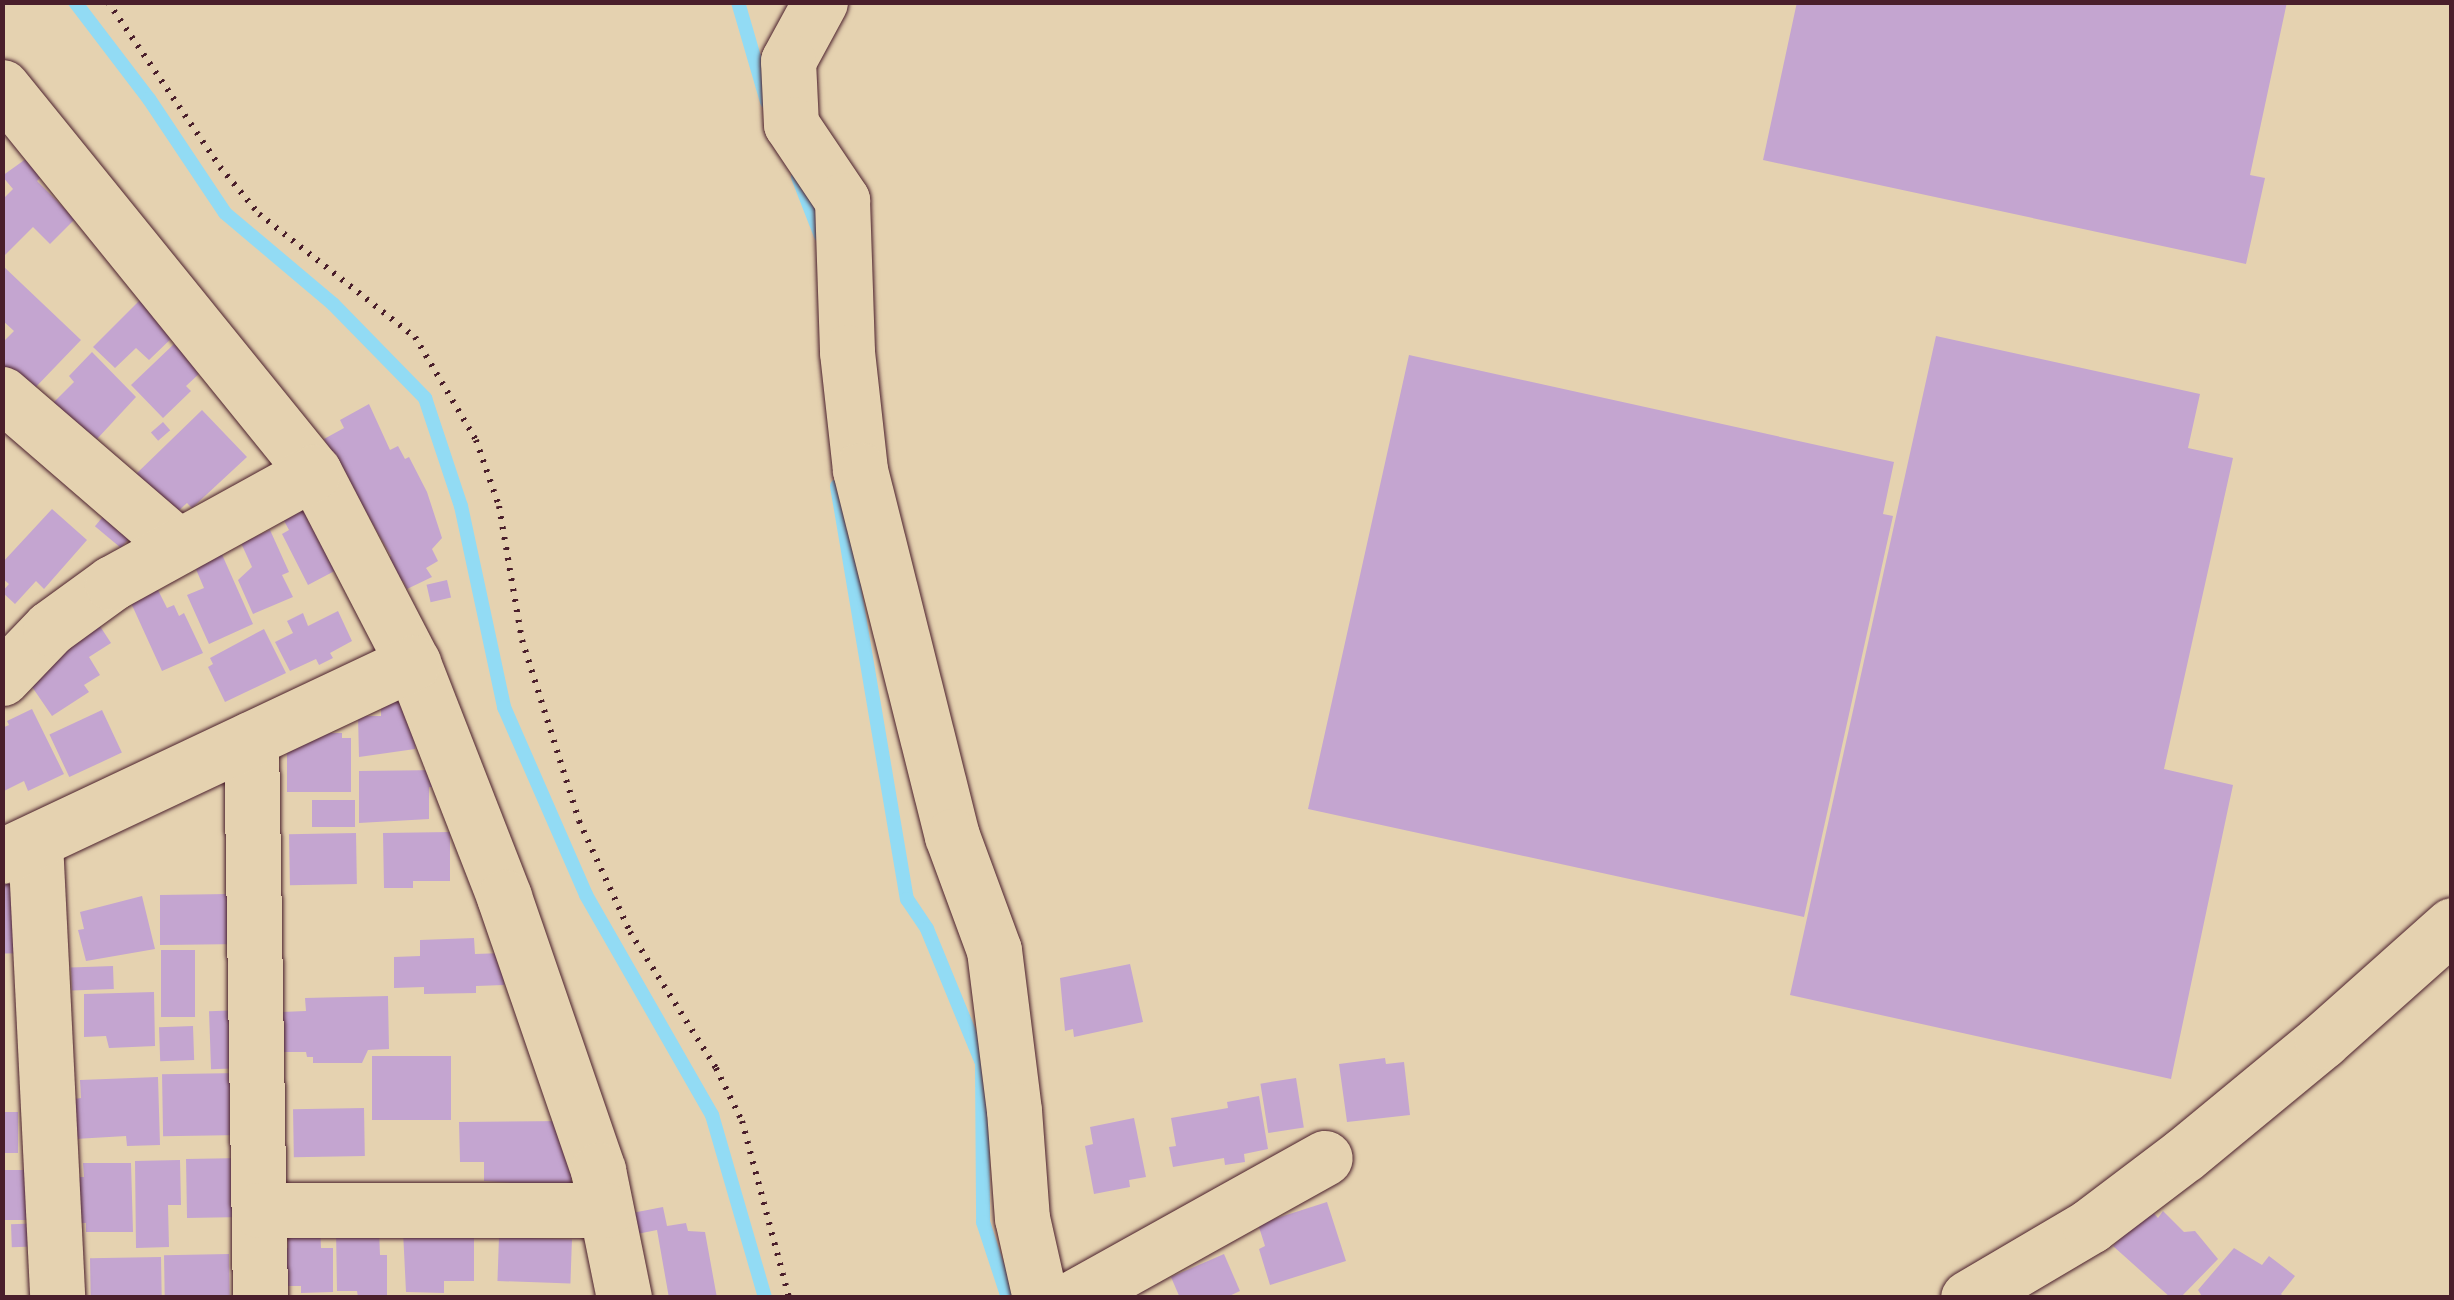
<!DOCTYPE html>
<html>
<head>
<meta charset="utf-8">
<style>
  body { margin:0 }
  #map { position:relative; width:2454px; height:1300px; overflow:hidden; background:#e5d2b0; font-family:Delius,sans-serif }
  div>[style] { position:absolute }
  .stream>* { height:14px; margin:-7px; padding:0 7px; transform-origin:7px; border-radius:7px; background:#92dbf4 }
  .building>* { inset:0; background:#c4a5d0; transform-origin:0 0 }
  .path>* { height:6px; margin-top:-3px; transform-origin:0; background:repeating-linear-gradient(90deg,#4a1f2b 0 2.5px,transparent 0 10.5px) }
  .roads { filter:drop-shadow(0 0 2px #4a1f2b) drop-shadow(0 0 2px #4a1f2b) }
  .minor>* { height:55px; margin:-27.5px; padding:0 27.5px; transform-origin:27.5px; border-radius:27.5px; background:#e5d2b0 }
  span { translate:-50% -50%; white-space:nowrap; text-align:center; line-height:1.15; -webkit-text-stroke:9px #e5d2b0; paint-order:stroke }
  .frame { position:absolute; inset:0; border:5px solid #4a1f2b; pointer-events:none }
</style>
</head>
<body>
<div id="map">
  <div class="stream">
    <div style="left:75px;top:2px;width:122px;rotate:52.7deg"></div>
    <div style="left:149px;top:99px;width:137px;rotate:56.3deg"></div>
    <div style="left:225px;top:213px;width:141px;rotate:40.1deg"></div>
    <div style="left:333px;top:304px;width:132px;rotate:45.6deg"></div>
    <div style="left:425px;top:398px;width:114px;rotate:71.6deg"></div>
    <div style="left:461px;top:506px;width:206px;rotate:77.9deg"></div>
    <div style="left:504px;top:707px;width:205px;rotate:66.4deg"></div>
    <div style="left:586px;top:895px;width:254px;rotate:60.2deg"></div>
    <div style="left:712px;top:1115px;width:191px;rotate:73.8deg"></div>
    <div style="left:738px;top:2px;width:104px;rotate:73.8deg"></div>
    <div style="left:798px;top:177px;width:63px;rotate:68.7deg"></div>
    <div style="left:837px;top:486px;width:419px;rotate:80.4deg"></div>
    <div style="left:907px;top:899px;width:36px;rotate:56deg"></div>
    <div style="left:927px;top:929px;width:145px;rotate:67.7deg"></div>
    <div style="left:982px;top:1063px;width:159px;rotate:89.6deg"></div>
    <div style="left:983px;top:1222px;width:80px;rotate:71.8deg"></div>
  </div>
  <div class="building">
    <div style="clip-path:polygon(1797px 2px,2287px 2px,2250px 175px,2265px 178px,2246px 264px,1763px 160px)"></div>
    <div style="clip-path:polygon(30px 156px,46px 172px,37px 181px,75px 219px,50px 244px,33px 227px,2px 258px,2px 200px,13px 189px,2px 176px)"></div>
    <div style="clip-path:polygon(2px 265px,81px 340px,31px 392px,2px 365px,2px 343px,14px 331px,2px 320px)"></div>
    <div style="clip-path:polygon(140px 300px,176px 334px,149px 360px,136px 348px,115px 368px,93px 347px)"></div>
    <div style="clip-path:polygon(1936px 336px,2200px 394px,2188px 448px,2233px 458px,2164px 769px,2233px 785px,2171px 1079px,1790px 995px)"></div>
    <div style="clip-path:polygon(174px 344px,201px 372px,186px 386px,191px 391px,163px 418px,131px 385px)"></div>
    <div style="clip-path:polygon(92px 352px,136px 397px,97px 439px,91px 434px,84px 441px,48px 408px,74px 382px,69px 376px)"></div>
    <div style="clip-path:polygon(1409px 355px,1894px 462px,1883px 514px,1893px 516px,1804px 917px,1308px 809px)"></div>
    <div style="clip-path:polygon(369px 404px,390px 450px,398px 446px,405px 459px,409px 457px,427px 492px,442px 538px,432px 549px,438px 561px,426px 568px,432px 577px,407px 589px,403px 581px,398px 583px,386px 559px,391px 556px,324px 439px,344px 428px,340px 420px)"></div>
    <div style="clip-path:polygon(202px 410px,247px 457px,192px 508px,187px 503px,174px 515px,135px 475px)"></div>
    <div style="left:163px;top:422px;width:11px;height:16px;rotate:49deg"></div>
    <div style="clip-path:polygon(308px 506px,344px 566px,308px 585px,282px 534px,289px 530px,281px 515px)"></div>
    <div style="left:111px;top:507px;width:34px;height:25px;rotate:40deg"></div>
    <div style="clip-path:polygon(52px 509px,87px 540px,44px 589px,36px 581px,15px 604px,2px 592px,9px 584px,2px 578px,2px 563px)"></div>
    <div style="clip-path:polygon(270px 530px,289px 572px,282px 575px,293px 597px,253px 614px,238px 580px,252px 567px,241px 543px)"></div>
    <div style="clip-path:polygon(220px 550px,253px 624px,209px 644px,187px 595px,204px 588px,195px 567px)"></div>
    <div style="clip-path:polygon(153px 580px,167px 608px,174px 605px,179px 616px,184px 613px,203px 653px,162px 671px,126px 592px)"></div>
    <div style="left:447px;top:580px;width:18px;height:21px;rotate:77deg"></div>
    <div style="clip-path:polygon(338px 611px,352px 641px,330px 653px,333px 658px,319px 665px,316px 659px,290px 671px,275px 642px,293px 633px,287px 621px,303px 613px,308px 626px)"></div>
    <div style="clip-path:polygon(96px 620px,111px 643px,89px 657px,100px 675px,84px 685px,89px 692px,52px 716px,26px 678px)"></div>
    <div style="clip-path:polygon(264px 629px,286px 673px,225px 702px,208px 667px,213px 664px,210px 658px)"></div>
    <div style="clip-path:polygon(413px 697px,415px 749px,359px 757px,358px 716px,381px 716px,381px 699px)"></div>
    <div style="clip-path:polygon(32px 709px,64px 774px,28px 791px,24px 781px,2px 792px,2px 728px,9px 725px,7px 721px)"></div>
    <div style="left:102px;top:710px;width:47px;height:58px;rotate:65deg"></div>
    <div style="clip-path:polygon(308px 733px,342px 733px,342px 738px,351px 738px,351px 792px,287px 792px,287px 738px)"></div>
    <div style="clip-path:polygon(440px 770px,440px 787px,429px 787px,429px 819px,359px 823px,359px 771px)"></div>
    <div style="left:355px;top:800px;width:27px;height:43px;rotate:90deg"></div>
    <div style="clip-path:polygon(450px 832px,450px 881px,413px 881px,413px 888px,384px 888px,383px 833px)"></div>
    <div style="left:356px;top:833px;width:51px;height:67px;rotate:89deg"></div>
    <div style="left:33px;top:871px;width:82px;height:31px;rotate:89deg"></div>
    <div style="clip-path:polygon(228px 894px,242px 944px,160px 945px,160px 895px)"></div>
    <div style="clip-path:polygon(142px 896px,155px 949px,86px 961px,78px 930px,84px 929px,80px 912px)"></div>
    <div style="clip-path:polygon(474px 938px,475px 954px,503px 953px,504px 985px,476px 986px,476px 993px,424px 994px,424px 987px,394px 988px,394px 957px,420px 956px,420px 940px)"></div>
    <div style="left:161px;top:950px;width:34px;height:67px"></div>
    <div style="clip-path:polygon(1130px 964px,1143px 1022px,1074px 1037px,1073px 1029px,1065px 1031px,1060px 978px)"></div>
    <div style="left:113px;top:966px;width:23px;height:42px;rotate:88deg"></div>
    <div style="clip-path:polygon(154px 992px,155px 1046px,109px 1048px,106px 1036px,84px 1037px,84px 994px)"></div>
    <div style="clip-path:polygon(388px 996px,389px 1049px,368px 1050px,362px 1063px,313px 1063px,313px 1057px,307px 1057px,306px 1052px,281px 1052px,281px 1012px,306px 1011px,305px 998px)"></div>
    <div style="left:243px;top:1010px;width:58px;height:34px;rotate:88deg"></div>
    <div style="left:193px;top:1026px;width:34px;height:34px;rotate:88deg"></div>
    <div style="left:372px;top:1056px;width:79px;height:64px"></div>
    <div style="clip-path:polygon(1385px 1058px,1386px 1064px,1404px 1062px,1410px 1115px,1347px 1122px,1339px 1064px)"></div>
    <div style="left:240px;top:1073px;width:62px;height:78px;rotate:89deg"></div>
    <div style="clip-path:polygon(158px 1077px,160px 1145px,127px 1146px,126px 1136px,75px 1139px,74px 1099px,81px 1098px,80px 1080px)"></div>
    <div style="left:1296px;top:1078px;width:50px;height:36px;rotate:81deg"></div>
    <div style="clip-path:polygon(1259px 1096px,1268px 1149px,1244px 1154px,1245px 1162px,1225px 1165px,1224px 1158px,1173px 1167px,1169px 1147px,1176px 1146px,1171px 1118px,1228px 1108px,1227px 1102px)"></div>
    <div style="left:364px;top:1108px;width:48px;height:71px;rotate:89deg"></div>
    <div style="left:2px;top:1112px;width:16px;height:41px"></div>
    <div style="clip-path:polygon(1134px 1118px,1146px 1177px,1129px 1180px,1130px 1187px,1094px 1194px,1085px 1146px,1093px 1144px,1090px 1127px)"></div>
    <div style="clip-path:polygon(564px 1121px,571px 1146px,571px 1187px,484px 1181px,484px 1162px,460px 1162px,459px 1122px)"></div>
    <div style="left:242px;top:1158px;width:59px;height:56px;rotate:89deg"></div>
    <div style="clip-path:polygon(180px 1160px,181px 1205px,168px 1205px,169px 1247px,136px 1248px,135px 1161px)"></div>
    <div style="clip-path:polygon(83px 1163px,131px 1163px,133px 1232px,86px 1232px,86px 1223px,77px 1223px,75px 1177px,84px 1177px)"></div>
    <div style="clip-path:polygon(2px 1170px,39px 1170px,33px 1220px,2px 1220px)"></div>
    <div style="clip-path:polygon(1327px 1202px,1346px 1261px,1270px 1285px,1259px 1249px,1265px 1246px,1258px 1224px)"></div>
    <div style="clip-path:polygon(663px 1207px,667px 1226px,686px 1223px,688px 1231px,705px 1232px,717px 1298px,669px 1298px,657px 1230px,637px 1234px,632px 1213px)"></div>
    <div style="clip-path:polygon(2149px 1208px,2158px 1218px,2163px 1211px,2184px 1232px,2195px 1231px,2218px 1259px,2180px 1298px,2171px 1298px,2113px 1246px)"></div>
    <div style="clip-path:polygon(288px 1222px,320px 1222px,321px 1248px,333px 1248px,333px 1292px,301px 1293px,301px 1286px,283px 1286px,282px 1248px,288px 1248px)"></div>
    <div style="left:46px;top:1223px;width:23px;height:35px;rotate:88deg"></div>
    <div style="clip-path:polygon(336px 1229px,379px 1229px,380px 1255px,387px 1255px,387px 1297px,358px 1297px,357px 1291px,337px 1291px)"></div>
    <div style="clip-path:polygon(403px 1231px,474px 1231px,474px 1281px,444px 1281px,444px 1293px,406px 1292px)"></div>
    <div style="left:499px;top:1237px;width:73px;height:44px;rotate:2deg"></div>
    <div style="clip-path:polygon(2234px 1248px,2262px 1265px,2269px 1256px,2295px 1276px,2281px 1294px,2285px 1298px,2203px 1298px,2198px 1290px)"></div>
    <div style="left:229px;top:1254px;width:44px;height:65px;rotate:89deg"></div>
    <div style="clip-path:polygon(1224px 1254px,1240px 1291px,1225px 1298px,1180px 1298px,1171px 1277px)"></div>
    <div style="left:161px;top:1257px;width:41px;height:71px;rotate:89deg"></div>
  </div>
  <div class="path">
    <div style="left:108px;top:2px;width:199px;rotate:55.8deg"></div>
    <div style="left:220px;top:167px;width:61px;rotate:50.3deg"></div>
    <div style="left:259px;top:214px;width:199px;rotate:38.3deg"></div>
    <div style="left:415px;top:337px;width:120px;rotate:59.4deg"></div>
    <div style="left:476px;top:440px;width:70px;rotate:70.8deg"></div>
    <div style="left:499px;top:506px;width:136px;rotate:80.3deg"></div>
    <div style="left:522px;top:640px;width:190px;rotate:72.5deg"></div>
    <div style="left:579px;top:821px;width:122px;rotate:65.3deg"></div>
    <div style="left:630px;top:932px;width:161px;rotate:57.7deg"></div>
    <div style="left:716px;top:1068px;width:59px;rotate:63.9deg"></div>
    <div style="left:742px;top:1121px;width:183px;rotate:75.1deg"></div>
  </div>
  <div class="roads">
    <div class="minor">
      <div style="left:820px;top:2px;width:67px;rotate:118.5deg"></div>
      <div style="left:788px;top:61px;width:63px;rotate:87.3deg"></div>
      <div style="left:791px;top:124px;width:92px;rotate:56.1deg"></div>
      <div style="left:842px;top:200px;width:152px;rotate:88.1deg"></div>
      <div style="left:847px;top:352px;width:119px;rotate:83.7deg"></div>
      <div style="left:860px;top:470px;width:377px;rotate:75.9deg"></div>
      <div style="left:952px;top:836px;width:121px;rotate:69.8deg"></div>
      <div style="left:994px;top:950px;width:161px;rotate:82.9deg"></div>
      <div style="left:1014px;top:1110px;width:108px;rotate:85.8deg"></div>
      <div style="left:1022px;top:1218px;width:82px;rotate:77.3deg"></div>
      <div style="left:2px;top:87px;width:496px;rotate:51deg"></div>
      <div style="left:314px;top:472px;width:215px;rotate:62.6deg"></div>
      <div style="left:413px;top:663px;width:251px;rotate:68.7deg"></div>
      <div style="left:504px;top:897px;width:289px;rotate:71deg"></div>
      <div style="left:598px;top:1170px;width:131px;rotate:78.5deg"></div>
      <div style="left:2px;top:394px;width:231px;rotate:40.8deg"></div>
      <div style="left:2px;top:678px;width:69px;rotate:-46.2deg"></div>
      <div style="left:50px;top:628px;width:77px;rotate:-36deg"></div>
      <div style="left:112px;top:583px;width:230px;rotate:-28.8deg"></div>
      <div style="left:251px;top:739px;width:559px;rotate:89.08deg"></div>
      <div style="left:35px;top:842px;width:457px;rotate:87.2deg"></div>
      <div style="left:2px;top:856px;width:454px;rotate:-25.2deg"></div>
      <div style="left:259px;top:1210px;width:346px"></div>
      <div style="left:1073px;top:1298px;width:288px;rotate:-29.1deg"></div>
      <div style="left:1968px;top:1298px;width:142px;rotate:-30.5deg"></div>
      <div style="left:2090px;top:1226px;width:119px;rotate:-37.2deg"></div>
      <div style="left:2185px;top:1154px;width:178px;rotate:-39.5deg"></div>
      <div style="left:2322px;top:1041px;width:174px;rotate:-41.7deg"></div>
    </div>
  </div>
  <div class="frame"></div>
</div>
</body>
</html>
